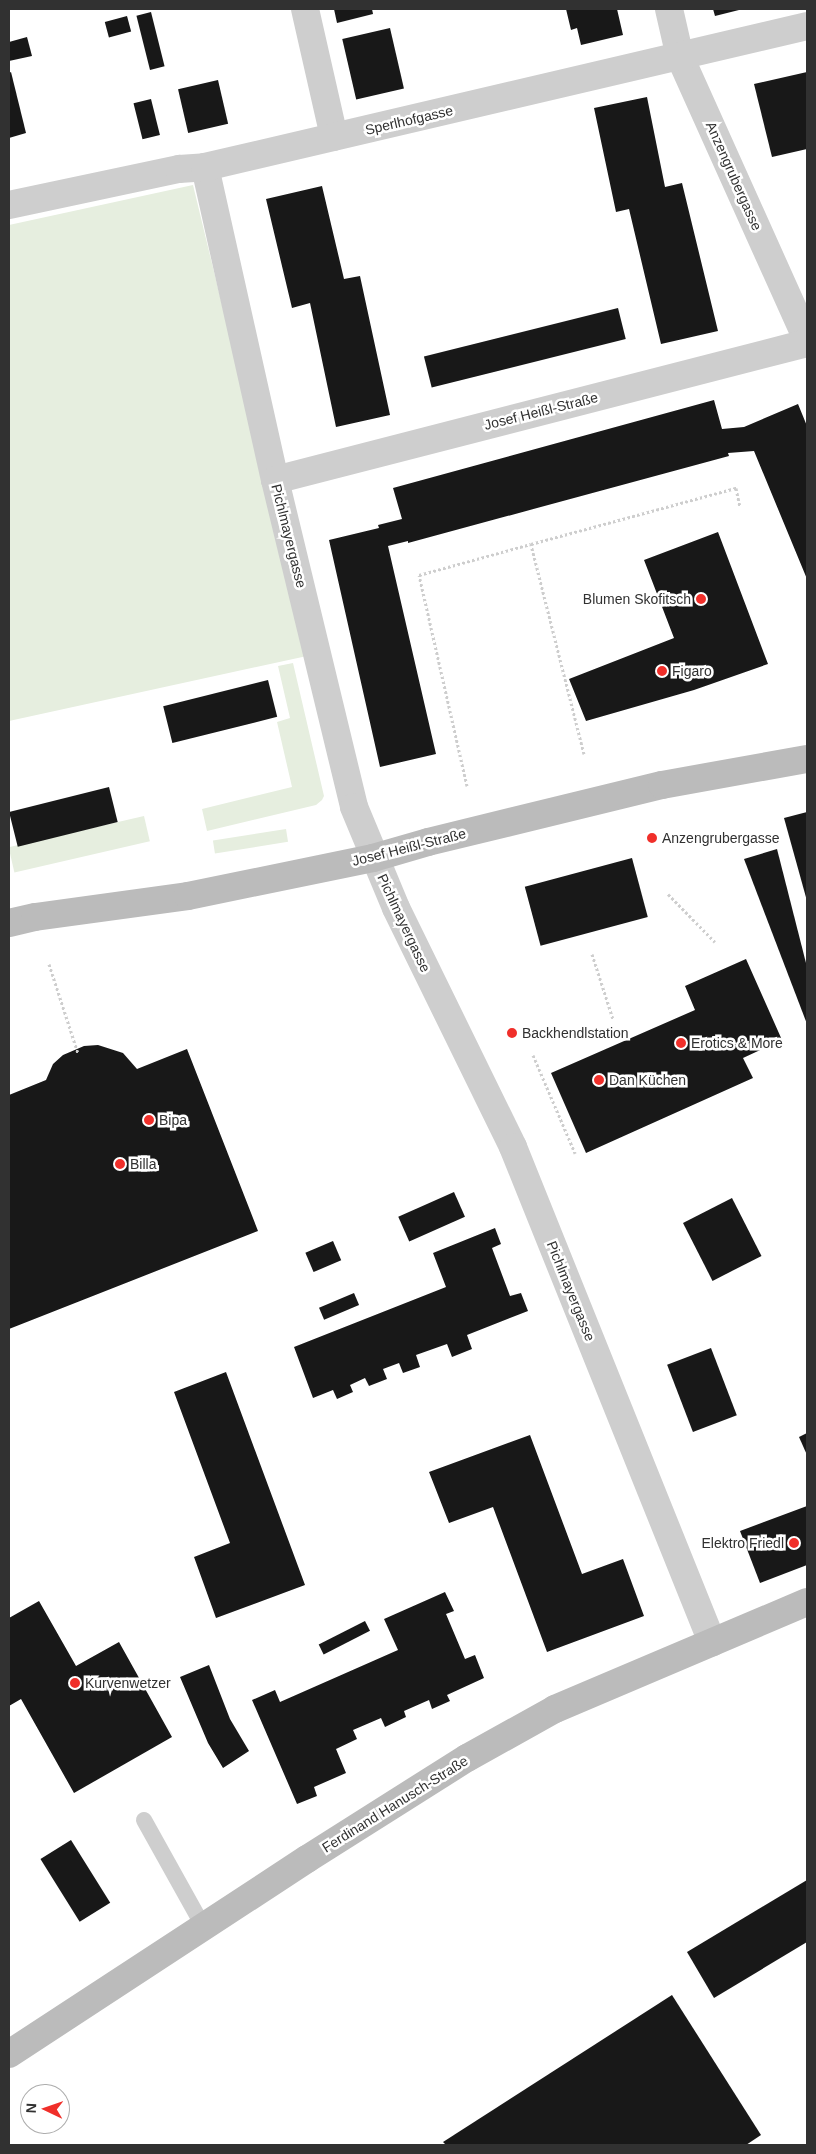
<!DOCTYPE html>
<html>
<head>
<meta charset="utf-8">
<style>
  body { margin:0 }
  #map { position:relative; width:816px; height:2154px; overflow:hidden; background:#fff; font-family:Arial,sans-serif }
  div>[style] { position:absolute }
  .green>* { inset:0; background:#e6eedf; transform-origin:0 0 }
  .building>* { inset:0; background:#181818; transform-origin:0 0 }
  .path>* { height:3px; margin-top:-1.5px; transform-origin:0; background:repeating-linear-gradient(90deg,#cecece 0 2.5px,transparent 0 5px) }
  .lane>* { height:16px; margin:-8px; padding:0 8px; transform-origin:8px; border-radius:8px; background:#cecece }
  .street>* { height:28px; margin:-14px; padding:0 14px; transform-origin:14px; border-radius:14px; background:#cecece }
  .secondary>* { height:28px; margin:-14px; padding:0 14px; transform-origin:14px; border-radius:14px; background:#bbb }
  .dots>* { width:14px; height:14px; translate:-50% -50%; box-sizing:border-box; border:2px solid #fff; border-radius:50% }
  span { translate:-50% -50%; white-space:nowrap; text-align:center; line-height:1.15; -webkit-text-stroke:5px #fff; paint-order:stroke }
  .street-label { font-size:14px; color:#313131 }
  .poi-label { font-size:14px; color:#313131 }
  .right { translate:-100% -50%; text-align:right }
  .left { translate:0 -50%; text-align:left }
  .frame { position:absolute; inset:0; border:10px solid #313131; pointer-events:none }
  .north { position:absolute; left:20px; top:2084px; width:50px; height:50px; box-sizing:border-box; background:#fff; border:1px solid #adadad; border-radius:50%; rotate:273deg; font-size:14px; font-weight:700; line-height:20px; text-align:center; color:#313131 }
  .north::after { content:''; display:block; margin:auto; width:18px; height:22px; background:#f02f2a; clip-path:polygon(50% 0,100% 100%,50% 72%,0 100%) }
</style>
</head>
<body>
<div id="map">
  <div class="green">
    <div style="clip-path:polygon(193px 185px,307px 656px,9px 721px,9px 225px)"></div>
    <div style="clip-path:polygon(293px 663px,324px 796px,322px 800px,316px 805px,207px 831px,202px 809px,292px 787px,277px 722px,290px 718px,278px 666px)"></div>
    <div style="left:144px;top:816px;width:26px;height:139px;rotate:77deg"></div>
    <div style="left:286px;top:829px;width:13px;height:74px;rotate:81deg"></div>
  </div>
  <div class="building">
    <div style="clip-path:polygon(334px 9px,372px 9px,373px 14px,337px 23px)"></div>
    <div style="clip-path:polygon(566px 9px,617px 9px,623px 35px,581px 45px,577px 28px,571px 30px)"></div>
    <div style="clip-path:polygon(713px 9px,743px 9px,715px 16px)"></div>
    <div style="left:151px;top:12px;width:56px;height:15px;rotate:76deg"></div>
    <div style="left:127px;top:16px;width:16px;height:23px;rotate:75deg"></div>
    <div style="left:390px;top:28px;width:62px;height:49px;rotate:77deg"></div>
    <div style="clip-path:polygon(27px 37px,32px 56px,9px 61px,9px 42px)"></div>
    <div style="clip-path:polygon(11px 72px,26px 133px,9px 138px,9px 73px)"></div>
    <div style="clip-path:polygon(807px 72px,807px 149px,772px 157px,754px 84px)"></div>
    <div style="left:218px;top:80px;width:45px;height:41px;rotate:77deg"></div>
    <div style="clip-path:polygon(647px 97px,665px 187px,682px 183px,718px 331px,661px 344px,629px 209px,616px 212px,594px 108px)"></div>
    <div style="left:151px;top:99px;width:37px;height:18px;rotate:76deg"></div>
    <div style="clip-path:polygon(322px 186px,344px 279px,360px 276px,390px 415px,336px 427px,310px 303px,292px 308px,266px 199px)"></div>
    <div style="left:618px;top:308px;width:32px;height:200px;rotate:76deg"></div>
    <div style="clip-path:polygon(714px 400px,722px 429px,744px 427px,798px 404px,807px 426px,807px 579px,754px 451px,728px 453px,729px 456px,408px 543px,408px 541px,388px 546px,436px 754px,380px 767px,329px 540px,379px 528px,378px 525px,402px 519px,393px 488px)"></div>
    <div style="clip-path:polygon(718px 532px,768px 664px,694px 690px,586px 721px,569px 679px,674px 638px,644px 560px)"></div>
    <div style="left:268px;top:680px;width:38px;height:108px;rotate:76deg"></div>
    <div style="left:109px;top:787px;width:36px;height:103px;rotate:76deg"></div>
    <div style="clip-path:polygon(807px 812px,807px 901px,784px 818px)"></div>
    <div style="clip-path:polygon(777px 849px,807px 967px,807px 1024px,744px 859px)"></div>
    <div style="left:632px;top:858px;width:61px;height:111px;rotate:75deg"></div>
    <div style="clip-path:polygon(746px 959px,782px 1040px,743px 1058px,753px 1078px,586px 1153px,551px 1073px,695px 1010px,685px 986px)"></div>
    <div style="clip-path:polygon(98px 1045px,123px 1053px,137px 1069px,187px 1049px,258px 1231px,9px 1329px,9px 1095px,46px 1080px,53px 1064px,63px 1055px,84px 1046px)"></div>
    <div style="left:454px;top:1192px;width:27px;height:61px;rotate:66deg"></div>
    <div style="left:732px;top:1198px;width:65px;height:55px;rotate:63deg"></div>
    <div style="clip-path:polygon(495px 1228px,501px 1244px,492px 1248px,510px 1296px,521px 1293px,528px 1311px,467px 1335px,472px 1349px,452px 1357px,447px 1344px,416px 1355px,420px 1367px,403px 1373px,399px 1363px,383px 1369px,387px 1379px,369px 1386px,365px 1378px,350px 1385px,353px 1392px,337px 1399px,333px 1390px,313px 1398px,294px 1347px,446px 1287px,433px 1253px)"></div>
    <div style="left:333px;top:1241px;width:21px;height:30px;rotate:67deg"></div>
    <div style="left:354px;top:1293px;width:13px;height:38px;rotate:67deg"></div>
    <div style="left:711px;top:1348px;width:72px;height:47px;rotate:69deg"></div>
    <div style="clip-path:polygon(226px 1372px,305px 1585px,216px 1618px,194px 1557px,230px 1543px,174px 1392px)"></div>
    <div style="clip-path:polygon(807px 1433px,807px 1455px,799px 1437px)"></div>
    <div style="clip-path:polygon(530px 1435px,582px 1574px,623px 1559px,644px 1616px,547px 1652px,493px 1507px,449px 1523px,429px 1472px)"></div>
    <div style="clip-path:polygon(807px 1506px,807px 1565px,760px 1583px,740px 1531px)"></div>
    <div style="clip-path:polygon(445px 1592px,454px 1611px,446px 1614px,465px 1659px,475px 1655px,484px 1678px,447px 1695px,450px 1701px,432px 1709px,429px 1700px,404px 1711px,406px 1717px,385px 1727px,381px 1718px,353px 1730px,357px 1739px,336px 1749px,346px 1773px,314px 1787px,317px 1796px,297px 1804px,252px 1700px,275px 1690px,280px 1702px,398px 1650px,384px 1619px)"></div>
    <div style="clip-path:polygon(39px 1601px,76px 1666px,119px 1642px,172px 1737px,74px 1793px,21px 1699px,9px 1706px,9px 1618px)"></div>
    <div style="left:365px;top:1621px;width:11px;height:52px;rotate:63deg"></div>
    <div style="clip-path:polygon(209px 1665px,230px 1719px,249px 1751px,223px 1768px,208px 1743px,180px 1677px)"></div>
    <div style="left:71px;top:1840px;width:74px;height:36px;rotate:58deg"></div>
    <div style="clip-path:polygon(807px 1880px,807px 1942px,714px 1998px,687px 1952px)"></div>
    <div style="clip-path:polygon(672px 1995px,761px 2135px,746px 2145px,446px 2145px,443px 2142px)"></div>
  </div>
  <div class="path">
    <div style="left:584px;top:754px;width:217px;rotate:-104.2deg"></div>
    <div style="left:531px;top:544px;width:213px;rotate:-15.3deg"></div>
    <div style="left:736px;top:488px;width:19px;rotate:78deg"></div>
    <div style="left:467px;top:786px;width:216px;rotate:-102.8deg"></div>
    <div style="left:419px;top:575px;width:116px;rotate:-15.5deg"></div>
    <div style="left:668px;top:894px;width:67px;rotate:45.6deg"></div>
    <div style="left:592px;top:954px;width:68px;rotate:72.1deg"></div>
    <div style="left:49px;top:964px;width:94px;rotate:72deg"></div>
    <div style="left:533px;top:1055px;width:107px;rotate:66.8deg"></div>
  </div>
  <div class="lane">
    <div style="left:144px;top:1820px;width:121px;rotate:60.9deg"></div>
  </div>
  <div class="street">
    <div style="left:305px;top:9px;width:131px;rotate:77.2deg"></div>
    <div style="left:669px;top:9px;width:49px;rotate:77.1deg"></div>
    <div style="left:680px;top:57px;width:309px;rotate:65.8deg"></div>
    <div style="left:205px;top:167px;width:321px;rotate:77.4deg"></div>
    <div style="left:275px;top:480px;width:336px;rotate:76.4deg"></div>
    <div style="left:354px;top:807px;width:109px;rotate:67.4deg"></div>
    <div style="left:396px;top:908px;width:266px;rotate:63.9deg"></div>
    <div style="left:513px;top:1147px;width:534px;rotate:68.1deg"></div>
    <div style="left:9px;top:205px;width:174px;rotate:-12deg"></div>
    <div style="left:179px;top:169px;width:26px;rotate:-4deg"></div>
    <div style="left:205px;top:167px;width:618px;rotate:-13.18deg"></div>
    <div style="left:275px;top:480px;width:549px;rotate:-14.44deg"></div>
  </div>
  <div class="secondary">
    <div style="left:9px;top:923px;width:27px;rotate:-13deg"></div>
    <div style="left:35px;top:917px;width:154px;rotate:-7.8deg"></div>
    <div style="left:188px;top:896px;width:189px;rotate:-11.6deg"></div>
    <div style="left:373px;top:858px;width:57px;rotate:-16.2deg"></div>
    <div style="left:428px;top:842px;width:241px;rotate:-13.7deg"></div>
    <div style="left:662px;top:785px;width:147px;rotate:-10.2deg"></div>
    <div style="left:9px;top:2054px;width:356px;rotate:-33.2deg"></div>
    <div style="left:307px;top:1859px;width:189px;rotate:-32.3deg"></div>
    <div style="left:467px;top:1758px;width:101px;rotate:-29.1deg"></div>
    <div style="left:555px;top:1709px;width:274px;rotate:-23deg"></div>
  </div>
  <div class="dots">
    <div style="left:701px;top:599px;background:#f02f2a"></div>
    <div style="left:662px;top:671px;background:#f02f2a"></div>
    <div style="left:652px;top:838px;background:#f02f2a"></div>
    <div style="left:512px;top:1033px;background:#f02f2a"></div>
    <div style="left:681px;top:1043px;background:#f02f2a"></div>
    <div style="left:599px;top:1080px;background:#f02f2a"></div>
    <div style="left:149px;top:1120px;background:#f02f2a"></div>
    <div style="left:120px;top:1164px;background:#f02f2a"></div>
    <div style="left:794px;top:1543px;background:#f02f2a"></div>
    <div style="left:75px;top:1683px;background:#f02f2a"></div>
  </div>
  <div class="street-label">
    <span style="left:409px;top:120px;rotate:-13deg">Sperlhofgasse</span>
    <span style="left:734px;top:176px;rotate:66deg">Anzengrubergasse</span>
    <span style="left:541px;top:411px;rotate:-14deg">Josef Heißl-Straße</span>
    <span style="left:289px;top:536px;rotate:76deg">Pichlmayergasse</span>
    <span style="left:409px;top:847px;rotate:-14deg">Josef Heißl-Straße</span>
    <span style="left:404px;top:923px;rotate:65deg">Pichlmayergasse</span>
    <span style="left:571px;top:1291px;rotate:68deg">Pichlmayergasse</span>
    <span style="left:395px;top:1804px;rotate:-32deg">Ferdinand Hanusch-Straße</span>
  </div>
  <div class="poi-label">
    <span class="right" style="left:691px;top:599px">Blumen Skofitsch</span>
    <span class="left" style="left:672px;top:671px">Figaro</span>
    <span class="left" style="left:662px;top:838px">Anzengrubergasse</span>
    <span class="left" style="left:522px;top:1033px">Backhendlstation</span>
    <span class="left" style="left:691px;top:1043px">Erotics &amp; More</span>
    <span class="left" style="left:609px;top:1080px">Dan Küchen</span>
    <span class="left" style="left:159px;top:1120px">Bipa</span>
    <span class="left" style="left:130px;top:1164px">Billa</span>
    <span class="right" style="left:784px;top:1543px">Elektro Friedl</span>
    <span class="left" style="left:85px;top:1683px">Kurvenwetzer</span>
  </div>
  <div class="frame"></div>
  <div class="north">N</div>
</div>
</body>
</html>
